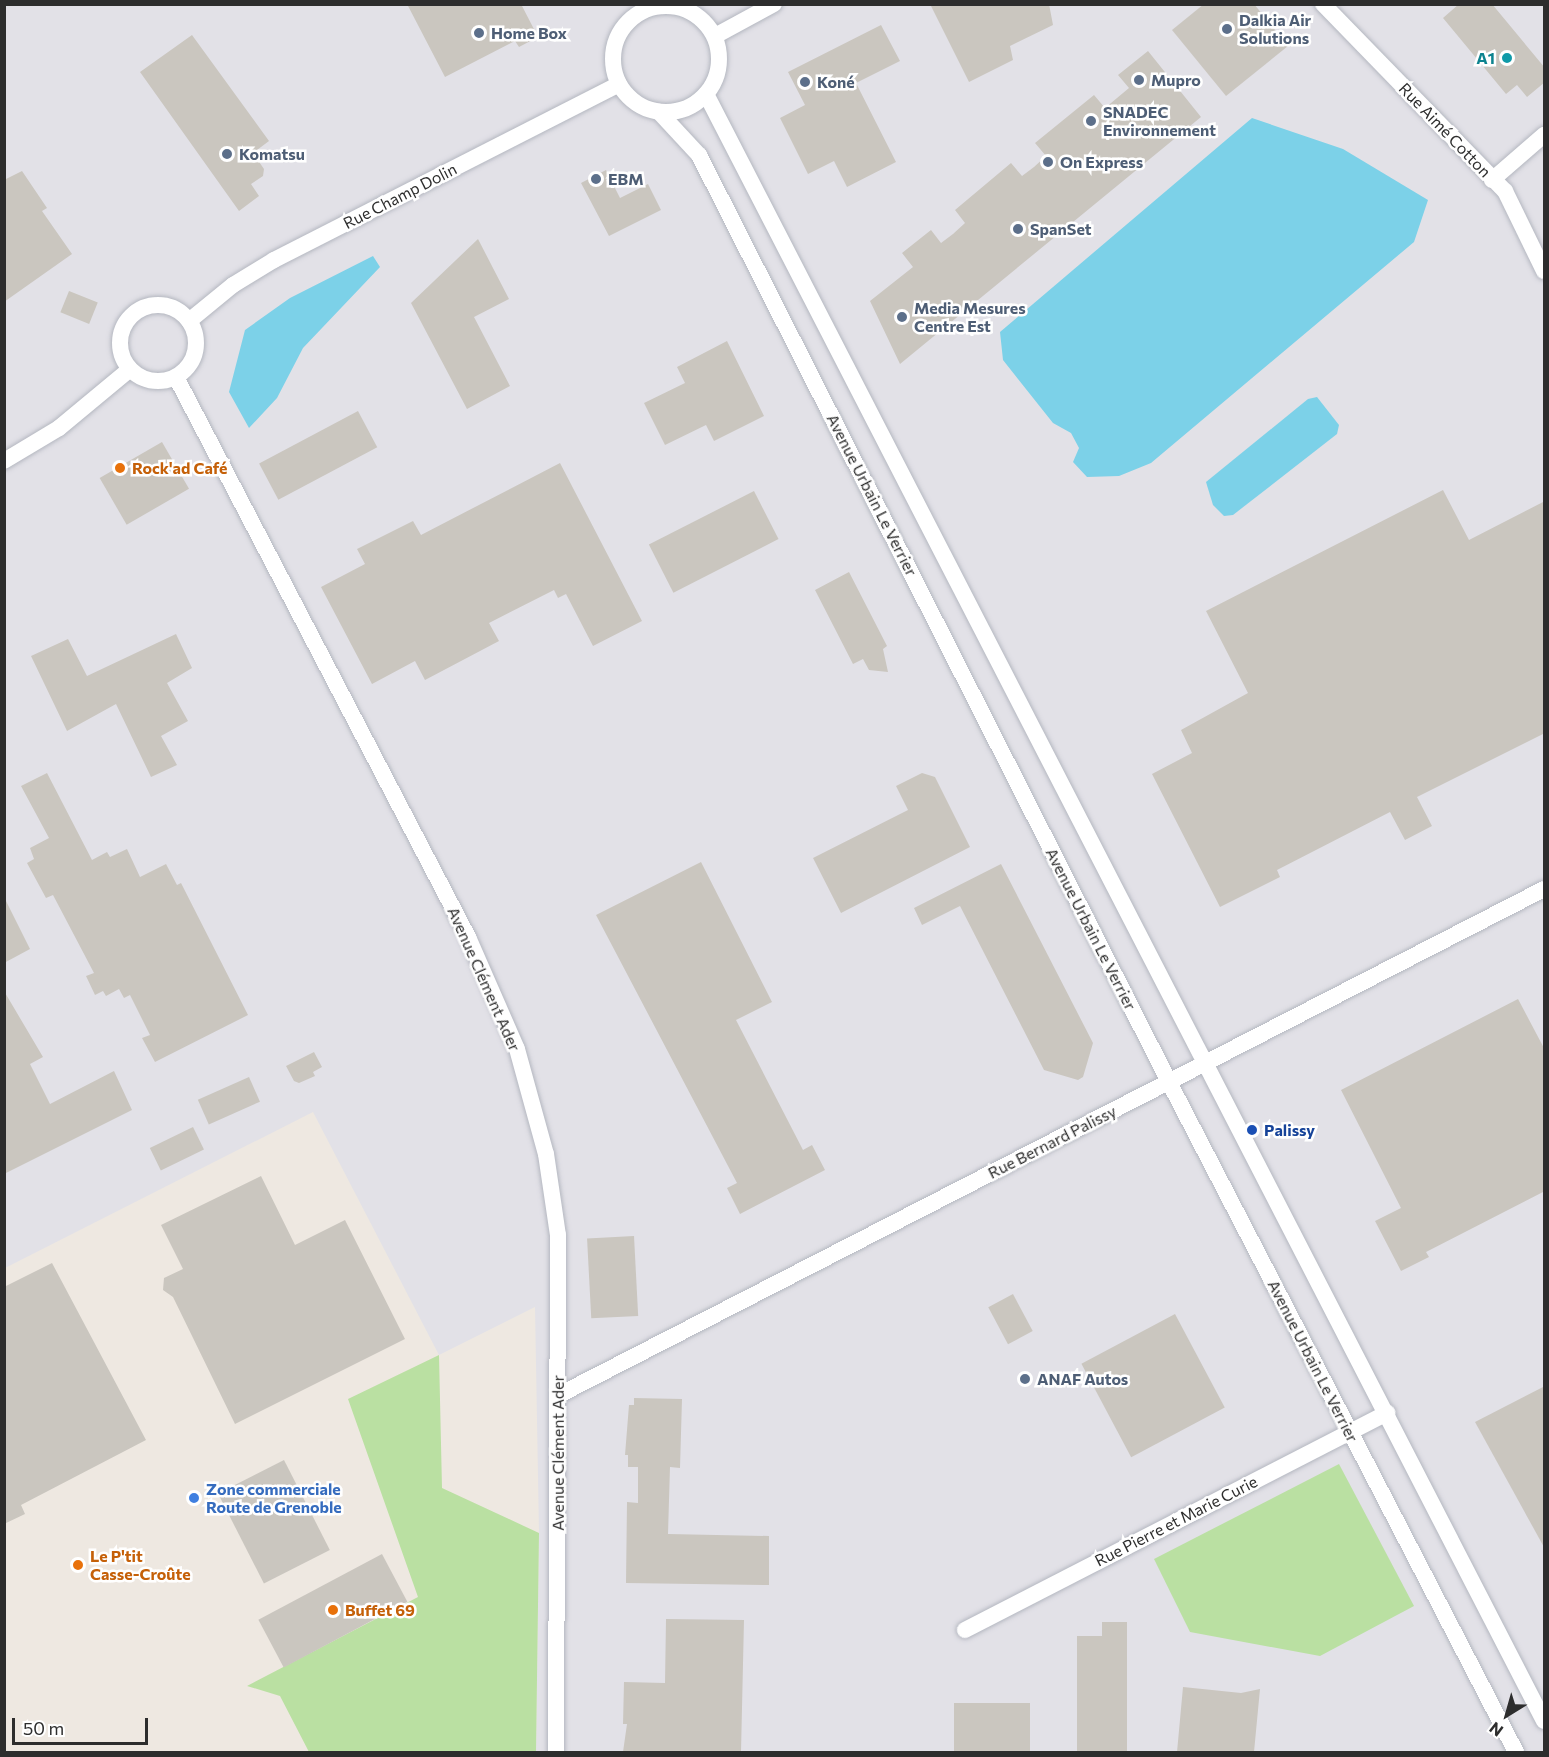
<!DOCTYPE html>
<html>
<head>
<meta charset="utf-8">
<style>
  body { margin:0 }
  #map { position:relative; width:1549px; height:1757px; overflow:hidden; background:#eee8e1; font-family:Commissioner,sans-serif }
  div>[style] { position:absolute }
  .industrial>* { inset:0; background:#e2e1e7 }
  .green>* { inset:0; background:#bae0a2 }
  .water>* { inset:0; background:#7cd1e8 }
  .building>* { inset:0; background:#cac6bf; transform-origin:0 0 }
  .roads { filter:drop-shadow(0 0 2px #b4b7c0) drop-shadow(0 0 2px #b4b7c0) }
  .street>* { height:16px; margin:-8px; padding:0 8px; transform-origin:8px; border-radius:8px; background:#fff }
  .street>.ring { margin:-8px; padding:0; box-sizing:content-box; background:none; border:16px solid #fff; border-radius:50% }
  .dots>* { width:16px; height:16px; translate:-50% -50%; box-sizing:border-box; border:3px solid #fff; border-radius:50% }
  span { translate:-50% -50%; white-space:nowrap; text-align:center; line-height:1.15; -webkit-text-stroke:5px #fff; paint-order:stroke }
  .service-label { font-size:16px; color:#4e5e75; font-weight:700 }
  .left { translate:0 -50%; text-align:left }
  .culture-label { font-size:16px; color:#0d838f; font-weight:700 }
  .right { translate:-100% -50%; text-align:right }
  .street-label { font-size:16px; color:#2d2d2d }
  .food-label { font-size:16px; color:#c56008; font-weight:700 }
  .transit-label { font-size:16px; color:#164399; font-weight:700 }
  .shop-label { font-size:16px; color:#366cbe; font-weight:700 }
  .frame { position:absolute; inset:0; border:6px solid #2d2d2d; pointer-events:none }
  .north { position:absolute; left:1477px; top:1685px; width:60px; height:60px; -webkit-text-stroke:4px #fff; paint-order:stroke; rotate:217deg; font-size:16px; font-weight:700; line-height:24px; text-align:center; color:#2d2d2d }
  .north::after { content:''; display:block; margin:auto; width:21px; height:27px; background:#2d2d2d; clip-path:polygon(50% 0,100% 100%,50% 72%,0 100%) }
  .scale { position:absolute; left:12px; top:1718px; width:136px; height:27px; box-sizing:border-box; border:3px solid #2d2d2d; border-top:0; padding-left:8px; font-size:18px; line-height:21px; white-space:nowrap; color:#2d2d2d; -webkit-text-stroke:4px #fff; paint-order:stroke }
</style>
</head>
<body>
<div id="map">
  <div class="industrial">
    <div style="clip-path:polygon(5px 5px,1544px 5px,1544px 1752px,536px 1752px,539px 1533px,535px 1307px,439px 1355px,313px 1112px,5px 1268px)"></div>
  </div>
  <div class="green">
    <div style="clip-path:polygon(439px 1355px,442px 1488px,539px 1533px,536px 1752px,309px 1752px,280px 1696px,247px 1686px,418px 1597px,348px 1399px)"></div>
    <div style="clip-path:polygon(1339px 1464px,1414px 1606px,1320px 1656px,1190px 1632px,1154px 1559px)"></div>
  </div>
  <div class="water">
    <div style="clip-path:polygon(1252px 118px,1343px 149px,1428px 200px,1414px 242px,1151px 463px,1119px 476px,1087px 477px,1073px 462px,1079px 448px,1071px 433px,1053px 423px,1003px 360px,1000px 332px)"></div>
    <div style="clip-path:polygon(373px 256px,380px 267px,303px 348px,277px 398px,249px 428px,229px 392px,245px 330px,290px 298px)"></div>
    <div style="clip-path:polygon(1317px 397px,1339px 425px,1337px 434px,1233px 515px,1224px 516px,1213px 505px,1206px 482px,1308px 399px)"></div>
  </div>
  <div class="building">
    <div style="clip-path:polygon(407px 4px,521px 4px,538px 37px,519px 47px,515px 41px,445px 77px)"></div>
    <div style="clip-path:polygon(930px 4px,1049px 4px,1053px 25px,1010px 46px,1013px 60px,969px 82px)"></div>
    <div style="clip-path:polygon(1204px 4px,1254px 4px,1288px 46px,1226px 96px,1172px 30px)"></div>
    <div style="clip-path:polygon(1459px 4px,1492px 4px,1545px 68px,1545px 82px,1527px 97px,1517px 85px,1506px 94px,1443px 18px)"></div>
    <div style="clip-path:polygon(881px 25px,900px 61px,856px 83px,896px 162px,847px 187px,834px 161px,808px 174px,780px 118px,805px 105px,788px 72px)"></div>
    <div style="clip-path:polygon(192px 35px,269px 141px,253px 153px,264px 169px,263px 176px,251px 184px,259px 196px,239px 211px,140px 72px)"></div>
    <div style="clip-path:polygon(1148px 51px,1201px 117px,900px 364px,870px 301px,913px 267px,902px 253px,931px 230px,941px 243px,953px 234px,965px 223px,955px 210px,1011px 163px,1022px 176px,1034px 167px,1046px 156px,1035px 143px,1094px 95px,1105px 108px,1129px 88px,1118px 75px)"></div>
    <div style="clip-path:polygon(606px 170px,620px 198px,648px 184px,661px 210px,609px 236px,581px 183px)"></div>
    <div style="clip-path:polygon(22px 171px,47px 208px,42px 211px,72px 254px,4px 302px,4px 180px)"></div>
    <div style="clip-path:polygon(478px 239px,509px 299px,474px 317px,510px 386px,467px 409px,411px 303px)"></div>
    <div style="left:69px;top:291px;width:31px;height:23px;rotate:22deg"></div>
    <div style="clip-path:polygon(727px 341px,764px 416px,714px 441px,706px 425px,665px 445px,644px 403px,685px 383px,677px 367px)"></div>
    <div style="left:358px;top:411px;width:41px;height:112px;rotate:62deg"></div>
    <div style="left:162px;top:442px;width:54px;height:72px;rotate:60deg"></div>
    <div style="clip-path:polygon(560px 463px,642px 621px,593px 646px,566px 594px,558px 598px,554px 590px,489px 623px,499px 641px,425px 680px,415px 661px,372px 684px,321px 587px,365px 564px,357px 549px,413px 521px,421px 535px)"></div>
    <div style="clip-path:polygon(1443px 490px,1469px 540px,1545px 501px,1545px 733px,1417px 797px,1432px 826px,1405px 840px,1390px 812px,1277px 870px,1280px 877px,1220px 907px,1152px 774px,1192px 753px,1181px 730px,1248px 693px,1206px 611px)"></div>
    <div style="left:754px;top:491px;width:54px;height:118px;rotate:63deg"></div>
    <div style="clip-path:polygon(849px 572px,887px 646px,883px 649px,888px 672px,869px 670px,863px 659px,853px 664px,815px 590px)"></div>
    <div style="clip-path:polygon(176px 634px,192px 668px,167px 683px,188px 721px,161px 736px,177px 765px,151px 777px,116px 704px,67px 731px,31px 656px,68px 639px,87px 676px)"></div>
    <div style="clip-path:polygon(47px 773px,92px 860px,107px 852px,110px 857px,127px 849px,140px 877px,166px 864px,177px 885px,181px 883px,248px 1015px,155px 1062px,142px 1038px,150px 1035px,130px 995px,124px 998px,119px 989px,106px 996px,103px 991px,95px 995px,86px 976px,94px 973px,53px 895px,46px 898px,27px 863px,34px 859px,30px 848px,49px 838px,21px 786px)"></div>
    <div style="clip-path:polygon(922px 773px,935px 777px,970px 847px,841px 913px,813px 858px,908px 810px,896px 786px)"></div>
    <div style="clip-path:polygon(701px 862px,772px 1002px,736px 1020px,803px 1150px,812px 1145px,825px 1170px,740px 1214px,727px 1188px,737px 1183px,596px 915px)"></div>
    <div style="clip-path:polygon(1001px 864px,1093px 1043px,1083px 1077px,1078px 1080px,1044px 1070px,960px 906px,922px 925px,914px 908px)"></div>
    <div style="clip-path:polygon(4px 897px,30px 949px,4px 963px)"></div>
    <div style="clip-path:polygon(4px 991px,43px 1057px,30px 1064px,50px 1104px,114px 1071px,132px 1110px,4px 1174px)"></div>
    <div style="clip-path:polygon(1518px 999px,1545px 1050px,1545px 1191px,1426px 1252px,1429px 1257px,1401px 1271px,1375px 1221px,1401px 1208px,1341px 1090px)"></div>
    <div style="clip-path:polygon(314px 1052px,322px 1067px,313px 1072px,315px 1076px,299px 1083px,294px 1081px,286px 1066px)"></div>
    <div style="left:249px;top:1077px;width:27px;height:56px;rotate:66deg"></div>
    <div style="left:193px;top:1127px;width:25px;height:48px;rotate:64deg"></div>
    <div style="clip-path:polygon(261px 1176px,295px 1245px,345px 1220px,405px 1339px,235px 1424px,173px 1297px,163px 1290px,164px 1278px,183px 1269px,161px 1225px)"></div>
    <div style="left:634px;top:1236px;width:80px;height:47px;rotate:87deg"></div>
    <div style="clip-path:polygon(52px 1263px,146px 1440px,21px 1505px,25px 1514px,4px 1524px,4px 1287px)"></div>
    <div style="left:1013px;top:1294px;width:42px;height:28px;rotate:62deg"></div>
    <div style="left:1175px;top:1314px;width:106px;height:106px;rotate:62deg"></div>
    <div style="clip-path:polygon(1545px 1386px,1545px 1549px,1475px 1422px)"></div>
    <div style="clip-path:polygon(634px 1398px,682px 1399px,680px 1468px,670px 1467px,668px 1534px,769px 1536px,769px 1585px,626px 1583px,627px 1502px,638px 1503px,638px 1467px,628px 1467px,628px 1455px,625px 1455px,629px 1405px,634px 1405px)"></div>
    <div style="left:284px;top:1460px;width:101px;height:74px;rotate:63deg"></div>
    <div style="left:382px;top:1554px;width:54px;height:140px;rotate:62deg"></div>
    <div style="clip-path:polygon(666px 1619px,744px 1620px,741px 1752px,623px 1752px,627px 1724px,623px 1724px,624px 1682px,665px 1683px)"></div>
    <div style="clip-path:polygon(1102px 1622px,1127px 1622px,1127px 1752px,1077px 1752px,1077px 1636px,1102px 1636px)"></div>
    <div style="clip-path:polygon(1183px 1687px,1241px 1693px,1260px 1689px,1254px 1752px,1177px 1752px)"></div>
    <div style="left:954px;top:1703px;width:76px;height:49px"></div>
  </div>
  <div class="roads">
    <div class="street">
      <div style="left:1323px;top:4px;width:261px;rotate:45.8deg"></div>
      <div style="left:1505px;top:191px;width:89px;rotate:64deg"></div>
      <div class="ring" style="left:613px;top:6px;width:90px;height:90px"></div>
      <div style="left:715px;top:36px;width:67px;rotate:-28.5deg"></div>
      <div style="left:706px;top:94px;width:1830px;rotate:62.75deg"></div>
      <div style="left:659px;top:112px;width:59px;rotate:47.1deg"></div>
      <div style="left:699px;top:155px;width:1039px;rotate:63.11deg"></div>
      <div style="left:1169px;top:1082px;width:755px;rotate:62.62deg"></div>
      <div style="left:1492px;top:180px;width:69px;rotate:-40.9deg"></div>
      <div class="ring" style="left:120px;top:305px;width:60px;height:60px"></div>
      <div style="left:189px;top:321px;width:57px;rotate:-39.3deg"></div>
      <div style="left:233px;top:285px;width:48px;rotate:-31.4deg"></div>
      <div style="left:274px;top:260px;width:387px;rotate:-27deg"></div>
      <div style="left:176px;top:377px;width:632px;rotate:62.46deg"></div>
      <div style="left:468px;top:937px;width:122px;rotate:66.4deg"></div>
      <div style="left:517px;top:1049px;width:109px;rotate:74.6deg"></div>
      <div style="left:546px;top:1154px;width:82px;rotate:81.6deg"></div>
      <div style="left:558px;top:1235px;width:517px;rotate:90.22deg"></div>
      <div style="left:4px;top:461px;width:64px;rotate:-31deg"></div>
      <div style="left:59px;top:428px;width:92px;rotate:-39.7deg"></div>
      <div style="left:559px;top:1395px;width:1107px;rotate:-27.19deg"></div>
      <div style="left:965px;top:1630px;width:475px;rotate:-27.2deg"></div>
    </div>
  </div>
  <div class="dots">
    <div style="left:1227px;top:29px;background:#5c6f8a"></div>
    <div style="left:479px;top:33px;background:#5c6f8a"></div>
    <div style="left:1507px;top:58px;background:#0f9aa8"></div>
    <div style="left:1139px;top:80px;background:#5c6f8a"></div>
    <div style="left:805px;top:82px;background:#5c6f8a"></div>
    <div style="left:1091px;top:121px;background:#5c6f8a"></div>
    <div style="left:227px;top:154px;background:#5c6f8a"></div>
    <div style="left:1048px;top:162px;background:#5c6f8a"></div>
    <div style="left:596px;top:179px;background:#5c6f8a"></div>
    <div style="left:1018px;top:229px;background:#5c6f8a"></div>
    <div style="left:902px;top:317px;background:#5c6f8a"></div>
    <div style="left:120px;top:468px;background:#e8710a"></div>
    <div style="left:1252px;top:1130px;background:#1a4fb4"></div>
    <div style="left:1025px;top:1379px;background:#5c6f8a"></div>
    <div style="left:194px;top:1498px;background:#3f7fe0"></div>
    <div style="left:78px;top:1565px;background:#e8710a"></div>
    <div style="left:333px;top:1610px;background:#e8710a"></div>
  </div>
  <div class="service-label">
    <span class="left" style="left:1239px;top:29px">Dalkia Air<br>Solutions</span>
    <span class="left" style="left:491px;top:33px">Home Box</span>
    <span class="left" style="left:1151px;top:80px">Mupro</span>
    <span class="left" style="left:817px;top:82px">Koné</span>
    <span class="left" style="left:1103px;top:121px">SNADEC<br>Environnement</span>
    <span class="left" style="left:239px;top:154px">Komatsu</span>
    <span class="left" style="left:1060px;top:162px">On Express</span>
    <span class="left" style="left:608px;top:179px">EBM</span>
    <span class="left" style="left:1030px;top:229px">SpanSet</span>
    <span class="left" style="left:914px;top:317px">Media Mesures<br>Centre Est</span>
    <span class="left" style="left:1037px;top:1379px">ANAF Autos</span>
  </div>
  <div class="culture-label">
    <span class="right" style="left:1495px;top:58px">A1</span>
  </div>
  <div class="street-label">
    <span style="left:1445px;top:130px;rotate:46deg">Rue Aimé Cotton</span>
    <span style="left:400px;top:196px;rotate:-27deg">Rue Champ Dolin</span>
    <span style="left:872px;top:495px;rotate:63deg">Avenue Urbain Le Verrier</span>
    <span style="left:1091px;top:929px;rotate:63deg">Avenue Urbain Le Verrier</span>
    <span style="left:484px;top:979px;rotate:66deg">Avenue Clément Ader</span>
    <span style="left:1052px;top:1142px;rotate:-27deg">Rue Bernard Palissy</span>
    <span style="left:1313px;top:1361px;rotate:63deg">Avenue Urbain Le Verrier</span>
    <span style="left:558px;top:1453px;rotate:-90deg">Avenue Clément Ader</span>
    <span style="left:1176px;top:1521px;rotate:-27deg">Rue Pierre et Marie Curie</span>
  </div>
  <div class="food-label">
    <span class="left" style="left:132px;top:468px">Rock'ad Café</span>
    <span class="left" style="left:90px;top:1565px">Le P'tit<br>Casse-Croûte</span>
    <span class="left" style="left:345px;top:1610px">Buffet 69</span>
  </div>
  <div class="transit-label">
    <span class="left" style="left:1264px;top:1130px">Palissy</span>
  </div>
  <div class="shop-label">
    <span class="left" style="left:206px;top:1498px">Zone commerciale<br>Route de Grenoble</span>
  </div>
  <div class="frame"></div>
  <div class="north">N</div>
  <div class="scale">50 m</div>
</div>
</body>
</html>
